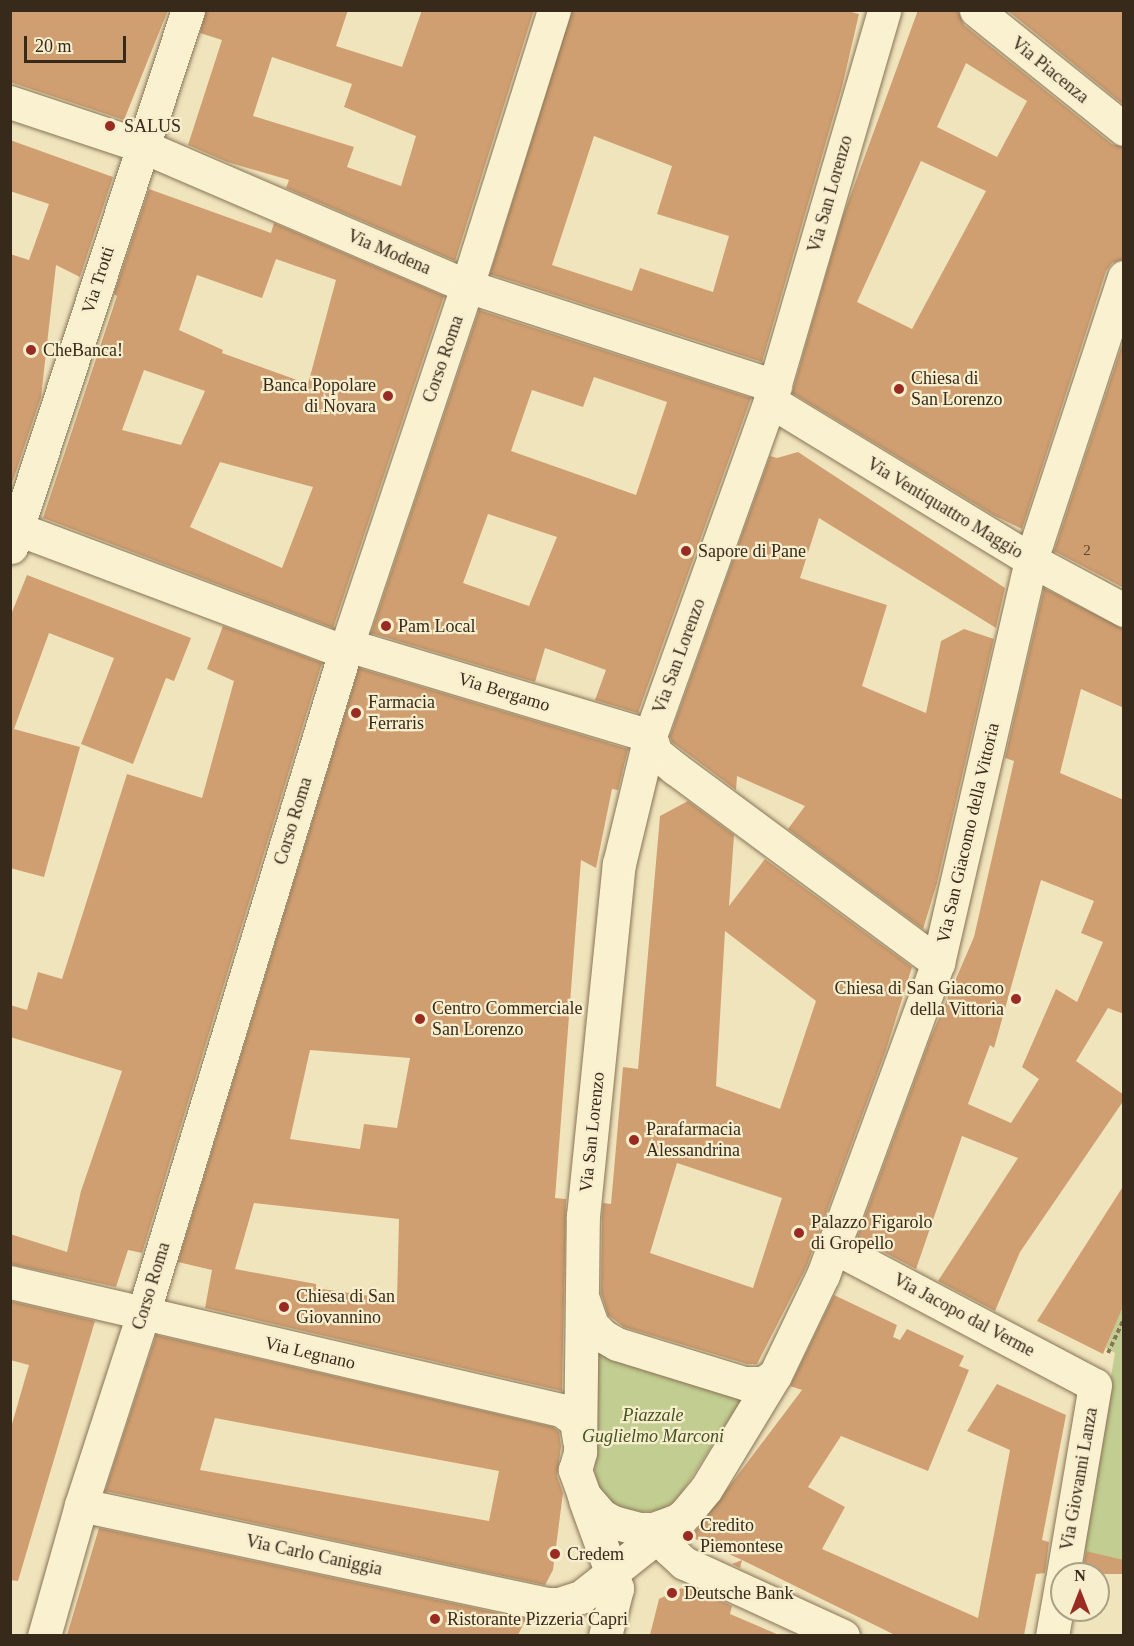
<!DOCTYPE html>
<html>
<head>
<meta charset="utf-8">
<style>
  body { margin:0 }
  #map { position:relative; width:1134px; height:1646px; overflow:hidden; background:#f0e4bd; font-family:Georgia,serif }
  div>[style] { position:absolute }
  .green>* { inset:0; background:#c2ce91 }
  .building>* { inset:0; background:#d09f71 }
  .path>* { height:4px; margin-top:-2px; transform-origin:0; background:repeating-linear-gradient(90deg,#887456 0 4.5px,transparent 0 7.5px) }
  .roads { filter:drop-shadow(0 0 2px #887456) drop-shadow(0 0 2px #887456) }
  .minor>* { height:33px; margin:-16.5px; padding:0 16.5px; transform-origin:16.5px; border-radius:16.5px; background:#faf1d0 }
  .dots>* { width:16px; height:16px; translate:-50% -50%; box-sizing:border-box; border:3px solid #f7eecd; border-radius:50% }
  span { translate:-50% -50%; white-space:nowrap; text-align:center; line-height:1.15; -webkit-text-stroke:4.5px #f7eecd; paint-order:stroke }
  .number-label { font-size:15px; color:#5d4730 }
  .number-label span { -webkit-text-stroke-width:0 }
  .street-label { font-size:18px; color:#372a1b }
  .poi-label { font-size:18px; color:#372a1b }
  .left { translate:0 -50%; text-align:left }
  .right { translate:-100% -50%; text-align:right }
  .park-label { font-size:18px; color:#435421; font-style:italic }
  .frame { position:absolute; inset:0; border:12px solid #372a1b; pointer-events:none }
  .north { position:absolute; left:1050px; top:1562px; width:60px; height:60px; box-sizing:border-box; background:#f7eecd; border:2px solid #aaa086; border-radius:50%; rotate:0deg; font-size:16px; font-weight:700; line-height:24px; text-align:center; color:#372a1b }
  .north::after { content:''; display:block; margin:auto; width:21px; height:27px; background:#9a2b23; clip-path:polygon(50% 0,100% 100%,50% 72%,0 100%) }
  .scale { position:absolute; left:24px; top:36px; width:102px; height:27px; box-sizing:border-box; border:3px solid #372a1b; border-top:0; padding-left:8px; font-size:18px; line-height:21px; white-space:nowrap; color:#372a1b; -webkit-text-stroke:4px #f7eecd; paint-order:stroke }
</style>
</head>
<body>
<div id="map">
  <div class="green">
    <div style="clip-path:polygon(1123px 1304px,1123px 1560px,1081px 1550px,1115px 1353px,1106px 1348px)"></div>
    <div style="clip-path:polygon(593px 1345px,746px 1393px,682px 1492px,672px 1503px,660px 1511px,632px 1512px,618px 1507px,607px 1499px,599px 1487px,595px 1473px)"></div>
  </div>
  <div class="building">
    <div style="clip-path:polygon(10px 10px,168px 10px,124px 120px,10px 82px)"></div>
    <div style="clip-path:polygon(evenodd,206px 10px,348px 10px,336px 46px,402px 67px,422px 10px,534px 10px,455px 261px,286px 188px,289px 180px,227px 162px,188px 145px,222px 40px,200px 33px,206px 10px,272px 57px,352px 84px,344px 107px,416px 136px,401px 186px,347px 167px,354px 147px,253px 116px,272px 57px)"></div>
    <div style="clip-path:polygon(evenodd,572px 10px,844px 10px,859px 14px,842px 87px,762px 362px,490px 274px,572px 10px,594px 136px,672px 166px,657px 214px,729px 236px,713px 292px,640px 268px,632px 291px,552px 265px,594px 136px)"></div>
    <div style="clip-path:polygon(evenodd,918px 10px,958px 10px,964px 25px,1112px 144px,1124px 147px,1124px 259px,1112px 263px,1106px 271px,1022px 529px,995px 516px,792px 393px,842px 219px,918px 10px,966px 63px,1027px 101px,997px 157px,937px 127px,966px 63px,918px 10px,921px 161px,986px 191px,912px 329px,857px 302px,921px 161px)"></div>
    <div style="clip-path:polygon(1007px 10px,1124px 10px,1124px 105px)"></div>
    <div style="clip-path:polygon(10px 140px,113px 177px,80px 277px,56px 265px,41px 397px,10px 489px,10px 254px,29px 260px,49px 204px,10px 191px)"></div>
    <div style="clip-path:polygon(evenodd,149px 189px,271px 233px,274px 223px,444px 296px,333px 628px,43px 518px,117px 296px,114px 294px,149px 189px,276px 259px,336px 280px,308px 384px,222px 353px,223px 350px,179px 330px,197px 275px,262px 298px,276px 259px,149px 189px,144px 370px,205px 391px,181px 445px,122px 430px,144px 370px,149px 189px,220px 462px,313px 487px,282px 568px,190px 527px,220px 462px)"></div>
    <div style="clip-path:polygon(evenodd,479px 310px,751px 398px,638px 713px,595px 700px,606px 670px,545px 648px,535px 682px,371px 633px,479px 310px,594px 377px,667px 402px,636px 495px,511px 451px,532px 390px,583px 407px,594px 377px,479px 310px,488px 514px,557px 537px,529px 606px,463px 583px,488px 514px)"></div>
    <div style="clip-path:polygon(1124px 339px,1124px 588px,1054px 551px)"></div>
    <div style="clip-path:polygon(798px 452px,1005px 588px,996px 628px,819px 518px,800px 578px,887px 605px,862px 686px,926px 713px,941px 641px,964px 629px,994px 639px,937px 883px,923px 929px,788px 829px,805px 806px,737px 776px,736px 790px,672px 742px,670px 736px,770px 456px,777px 458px)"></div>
    <div style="clip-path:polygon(27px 575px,191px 638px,174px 681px,166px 678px,133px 764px,81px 744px,114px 658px,49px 633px,14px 729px,80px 747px,44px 877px,10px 868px,10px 617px)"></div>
    <div style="clip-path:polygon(evenodd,1044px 588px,1124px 629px,1124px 708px,1081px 689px,1060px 773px,1124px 800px,1124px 1014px,1108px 1008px,1076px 1061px,1124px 1095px,1124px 1100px,1020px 1252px,995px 1311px,938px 1281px,1018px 1158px,962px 1136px,916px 1269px,857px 1238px,930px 1039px,974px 937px,1014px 761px,1005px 758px,1044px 588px,1041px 880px,1094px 901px,1081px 933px,1103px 942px,1077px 1002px,1056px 989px,1022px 1067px,1039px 1079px,1011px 1123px,968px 1104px,990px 1045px,994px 1048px,1041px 880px)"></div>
    <div style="clip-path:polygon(223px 626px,322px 663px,142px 1253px,128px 1250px,116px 1287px,10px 1264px,10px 1234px,67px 1252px,81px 1191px,122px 1071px,10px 1037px,10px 1005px,27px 1010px,38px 972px,62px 979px,127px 774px,202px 798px,234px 681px,207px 669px)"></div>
    <div style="clip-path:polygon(evenodd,359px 668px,628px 749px,618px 790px,612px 789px,596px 868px,581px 860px,555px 1198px,566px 1199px,562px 1391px,205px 1308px,212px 1270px,178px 1262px,359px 668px,310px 1050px,410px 1058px,397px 1128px,364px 1124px,360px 1149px,290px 1139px,310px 1050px,359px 668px,254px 1203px,399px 1219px,397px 1300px,316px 1288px,316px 1284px,235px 1269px,254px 1203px)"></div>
    <div style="clip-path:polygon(evenodd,688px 801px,734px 835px,729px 906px,765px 859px,912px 967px,886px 1050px,806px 1268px,757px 1364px,747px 1364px,624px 1327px,608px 1315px,601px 1293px,602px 1217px,603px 1203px,611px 1204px,623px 1067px,638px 1069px,660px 816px,688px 801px,725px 931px,816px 1001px,780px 1109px,716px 1086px,725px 931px,688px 801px,677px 1163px,782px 1198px,753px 1288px,650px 1253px,677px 1163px)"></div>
    <div style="clip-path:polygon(1124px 1185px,1124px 1304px,1103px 1354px,1037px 1321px)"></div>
    <div style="clip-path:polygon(834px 1295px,897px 1325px,893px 1337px,900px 1340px,907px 1329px,964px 1356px,959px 1366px,969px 1370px,928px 1471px,841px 1436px,808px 1487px,845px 1507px,822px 1549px,978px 1618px,1010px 1450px,967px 1431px,997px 1384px,1066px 1415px,1042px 1540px,1049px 1542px,1045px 1573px,1036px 1574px,1024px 1635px,895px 1635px,742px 1560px,740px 1568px,732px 1564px,742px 1560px,691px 1537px,802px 1390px,790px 1386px)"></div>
    <div style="clip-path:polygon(10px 1301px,95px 1321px,18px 1581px,10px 1580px,10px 1431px,29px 1365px,10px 1360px)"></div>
    <div style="clip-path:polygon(evenodd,156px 1335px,553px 1427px,559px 1432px,561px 1446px,557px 1476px,563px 1493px,553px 1570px,545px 1585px,105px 1491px,156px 1335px,215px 1418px,499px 1471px,489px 1521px,200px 1470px,215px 1418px)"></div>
    <div style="clip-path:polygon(99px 1528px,526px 1619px,518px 1635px,67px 1635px)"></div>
    <div style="clip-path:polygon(1086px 1551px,1124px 1560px,1124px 1574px,1082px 1574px)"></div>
    <div style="clip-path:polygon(688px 1585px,732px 1606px,730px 1614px,779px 1635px,650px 1635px,659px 1599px)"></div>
  </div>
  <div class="path">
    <div style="left:1108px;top:1353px;width:38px;rotate:-65deg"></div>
  </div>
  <div class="roads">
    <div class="minor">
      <div style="left:976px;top:10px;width:190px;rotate:38.8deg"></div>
      <div style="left:10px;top:102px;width:139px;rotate:18.4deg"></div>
      <div style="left:142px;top:146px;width:354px;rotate:23.3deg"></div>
      <div style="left:467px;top:286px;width:324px;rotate:18deg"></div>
      <div style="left:770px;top:401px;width:306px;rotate:31.3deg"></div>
      <div style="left:1031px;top:560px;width:106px;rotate:28.3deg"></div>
      <div style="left:10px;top:526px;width:346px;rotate:20.6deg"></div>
      <div style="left:334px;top:648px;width:13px;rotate:-13deg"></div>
      <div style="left:347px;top:645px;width:316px;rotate:16.7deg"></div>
      <div style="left:650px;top:736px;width:18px;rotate:71deg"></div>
      <div style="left:656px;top:753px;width:26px;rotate:39deg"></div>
      <div style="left:676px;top:769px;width:326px;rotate:36.5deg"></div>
      <div style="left:11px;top:547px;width:565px;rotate:-71.76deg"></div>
      <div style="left:832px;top:1246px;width:297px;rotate:27.9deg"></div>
      <div style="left:1095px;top:1385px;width:192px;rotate:99.6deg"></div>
      <div style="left:10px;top:1282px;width:566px;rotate:13.08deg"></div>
      <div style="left:561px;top:1410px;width:19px;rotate:36deg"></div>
      <div style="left:576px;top:1421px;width:20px;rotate:81deg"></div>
      <div style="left:583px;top:1299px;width:28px;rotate:71deg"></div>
      <div style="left:592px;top:1325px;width:16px;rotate:45deg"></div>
      <div style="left:603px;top:1336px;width:16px;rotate:30deg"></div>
      <div style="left:617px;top:1344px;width:133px;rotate:17.1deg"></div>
      <div style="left:744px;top:1383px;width:19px"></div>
      <div style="left:763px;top:1383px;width:14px;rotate:-34deg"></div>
      <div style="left:585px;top:1500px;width:94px;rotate:70deg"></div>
      <div style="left:617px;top:1588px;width:49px;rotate:104deg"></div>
      <div style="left:81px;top:1505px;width:475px;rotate:12deg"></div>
      <div style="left:546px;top:1604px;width:13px"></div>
      <div style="left:559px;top:1604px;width:23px;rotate:-18deg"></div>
      <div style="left:581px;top:1597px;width:116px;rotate:-38.4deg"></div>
      <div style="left:689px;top:1511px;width:14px;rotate:141deg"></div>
      <div style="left:678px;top:1520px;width:27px;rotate:160deg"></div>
      <div style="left:653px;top:1529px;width:14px;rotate:180deg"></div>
      <div style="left:639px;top:1529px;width:27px;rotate:-165deg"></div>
      <div style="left:613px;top:1522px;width:13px;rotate:-151deg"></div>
      <div style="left:602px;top:1516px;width:28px;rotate:-131deg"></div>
      <div style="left:584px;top:1495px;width:27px;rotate:-110deg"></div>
      <div style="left:575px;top:1470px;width:19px;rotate:-74deg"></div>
      <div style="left:580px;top:1452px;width:236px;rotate:-89.3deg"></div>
      <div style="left:583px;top:1216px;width:354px;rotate:-84.2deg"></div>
      <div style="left:619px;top:864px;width:132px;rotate:-76.4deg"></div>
      <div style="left:650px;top:736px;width:356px;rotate:-70.3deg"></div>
      <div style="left:770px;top:401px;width:407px;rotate:-73.7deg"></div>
      <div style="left:44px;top:1636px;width:136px;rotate:-74.2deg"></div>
      <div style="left:81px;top:1505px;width:201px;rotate:-72deg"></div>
      <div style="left:143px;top:1314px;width:699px;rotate:-73.04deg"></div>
      <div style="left:347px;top:645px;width:379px;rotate:-71.5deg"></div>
      <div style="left:467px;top:286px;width:289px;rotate:-72.5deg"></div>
      <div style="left:843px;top:1636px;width:175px;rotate:-155.3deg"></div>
      <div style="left:684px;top:1563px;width:21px;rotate:-137deg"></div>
      <div style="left:669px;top:1549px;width:12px;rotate:-104deg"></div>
      <div style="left:666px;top:1537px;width:62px;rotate:-50.2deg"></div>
      <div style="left:706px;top:1489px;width:133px;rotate:-58.8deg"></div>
      <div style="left:775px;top:1375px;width:111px;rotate:-64.4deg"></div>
      <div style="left:823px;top:1275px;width:333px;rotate:-69.8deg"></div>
      <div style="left:938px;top:963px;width:414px;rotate:-77deg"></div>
      <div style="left:1031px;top:560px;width:298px;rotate:-71.8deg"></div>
      <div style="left:1052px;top:1636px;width:58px;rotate:-80deg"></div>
    </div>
  </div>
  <div class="dots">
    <div style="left:110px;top:126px;background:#9a2b23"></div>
    <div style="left:31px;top:350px;background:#9a2b23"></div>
    <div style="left:899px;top:389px;background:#9a2b23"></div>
    <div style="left:388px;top:396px;background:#9a2b23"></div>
    <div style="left:686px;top:551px;background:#9a2b23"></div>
    <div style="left:386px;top:626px;background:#9a2b23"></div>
    <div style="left:356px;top:713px;background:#9a2b23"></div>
    <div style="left:1016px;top:999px;background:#9a2b23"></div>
    <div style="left:420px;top:1019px;background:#9a2b23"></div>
    <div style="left:634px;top:1140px;background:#9a2b23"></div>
    <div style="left:799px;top:1233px;background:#9a2b23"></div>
    <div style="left:284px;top:1307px;background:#9a2b23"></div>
    <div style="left:688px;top:1536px;background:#9a2b23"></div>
    <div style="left:555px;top:1554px;background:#9a2b23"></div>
    <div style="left:672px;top:1593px;background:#9a2b23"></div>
    <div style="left:435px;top:1619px;background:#9a2b23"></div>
  </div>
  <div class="number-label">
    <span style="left:1087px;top:551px">2</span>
  </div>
  <div class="street-label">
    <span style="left:1050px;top:70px;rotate:39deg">Via Piacenza</span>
    <span style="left:830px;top:194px;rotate:-74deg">Via San Lorenzo</span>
    <span style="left:389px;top:252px;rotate:23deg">Via Modena</span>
    <span style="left:98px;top:280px;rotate:-72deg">Via Trotti</span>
    <span style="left:443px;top:359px;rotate:-71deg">Corso Roma</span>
    <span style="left:945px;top:508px;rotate:31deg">Via Ventiquattro Maggio</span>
    <span style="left:679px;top:656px;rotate:-70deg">Via San Lorenzo</span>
    <span style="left:504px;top:692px;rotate:17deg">Via Bergamo</span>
    <span style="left:293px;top:821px;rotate:-73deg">Corso Roma</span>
    <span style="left:968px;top:833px;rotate:-77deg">Via San Giacomo della Vittoria</span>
    <span style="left:592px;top:1132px;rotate:-84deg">Via San Lorenzo</span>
    <span style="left:151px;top:1286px;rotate:-73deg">Corso Roma</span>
    <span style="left:964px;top:1315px;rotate:28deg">Via Jacopo dal Verme</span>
    <span style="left:310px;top:1353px;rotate:13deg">Via Legnano</span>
    <span style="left:1079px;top:1479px;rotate:-80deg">Via Giovanni Lanza</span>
    <span style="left:314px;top:1555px;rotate:12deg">Via Carlo Caniggia</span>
  </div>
  <div class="poi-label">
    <span class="left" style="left:124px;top:126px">SALUS</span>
    <span class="left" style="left:43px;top:350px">CheBanca!</span>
    <span class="left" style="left:911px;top:389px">Chiesa di<br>San Lorenzo</span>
    <span class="right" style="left:376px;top:396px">Banca Popolare<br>di Novara</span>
    <span class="left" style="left:698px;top:551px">Sapore di Pane</span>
    <span class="left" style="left:398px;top:626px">Pam Local</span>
    <span class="left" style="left:368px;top:713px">Farmacia<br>Ferraris</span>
    <span class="right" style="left:1004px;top:999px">Chiesa di San Giacomo<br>della Vittoria</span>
    <span class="left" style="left:432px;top:1019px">Centro Commerciale<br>San Lorenzo</span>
    <span class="left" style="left:646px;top:1140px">Parafarmacia<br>Alessandrina</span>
    <span class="left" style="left:811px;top:1233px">Palazzo Figarolo<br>di Gropello</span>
    <span class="left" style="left:296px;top:1307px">Chiesa di San<br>Giovannino</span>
    <span class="left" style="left:700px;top:1536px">Credito<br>Piemontese</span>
    <span class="left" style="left:567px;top:1554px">Credem</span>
    <span class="left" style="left:684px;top:1593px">Deutsche Bank</span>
    <span class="left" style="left:447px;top:1619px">Ristorante Pizzeria Capri</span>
  </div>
  <div class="park-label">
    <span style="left:653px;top:1426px">Piazzale<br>Guglielmo Marconi</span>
  </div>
  <div class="frame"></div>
  <div class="north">N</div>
  <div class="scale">20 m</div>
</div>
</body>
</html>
